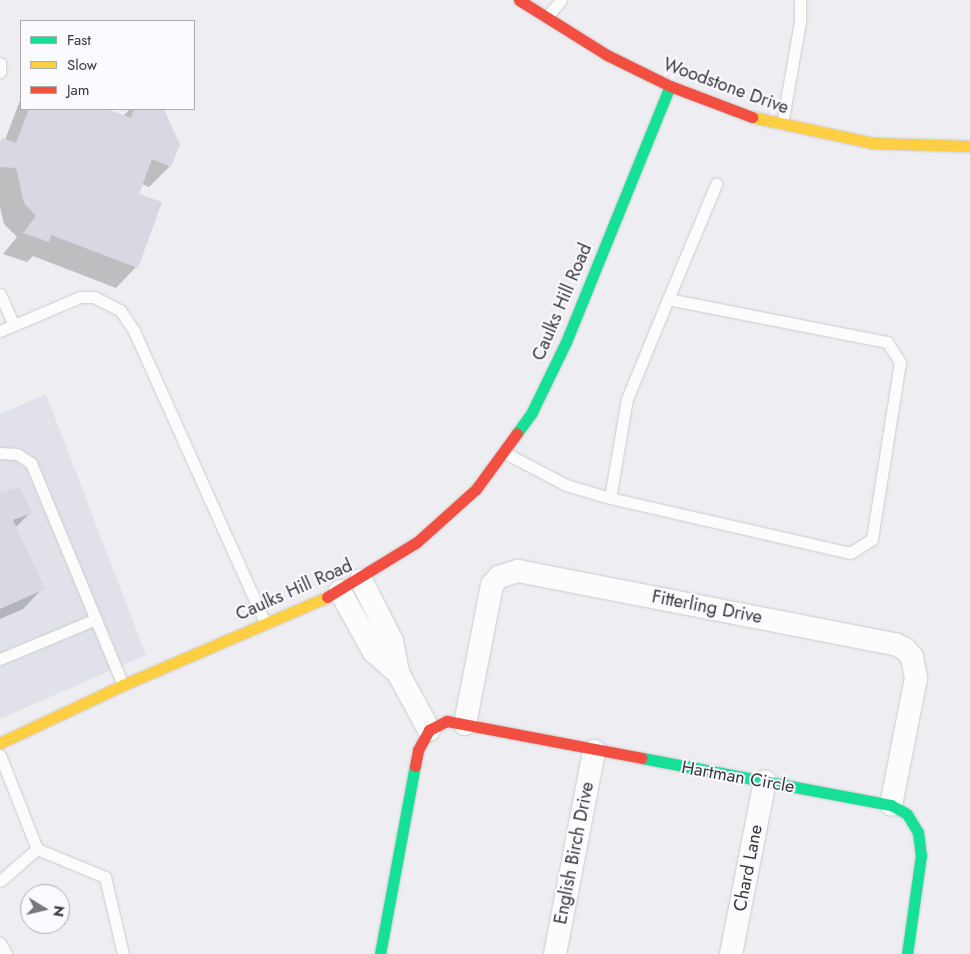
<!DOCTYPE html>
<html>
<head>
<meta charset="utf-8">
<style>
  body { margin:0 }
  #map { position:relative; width:970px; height:954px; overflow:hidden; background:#eeeef2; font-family:Jost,sans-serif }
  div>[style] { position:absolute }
  .built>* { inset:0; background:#e1e1ea }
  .shadow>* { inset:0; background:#0003 }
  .building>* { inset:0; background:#d8d7e2 }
  .roads { filter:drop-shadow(0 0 1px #cccccf) drop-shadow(0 0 1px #cccccf) }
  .lane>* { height:11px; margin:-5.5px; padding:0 5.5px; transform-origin:5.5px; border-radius:5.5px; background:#fcfcfd }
  .street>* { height:22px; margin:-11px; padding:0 11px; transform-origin:11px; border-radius:11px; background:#fcfcfd }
  .fast>* { height:11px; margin:-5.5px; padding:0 5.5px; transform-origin:5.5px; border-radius:5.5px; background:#16e098 }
  .slow>* { height:11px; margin:-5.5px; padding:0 5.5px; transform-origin:5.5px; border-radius:5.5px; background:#ffcf43 }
  .jam>* { height:11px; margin:-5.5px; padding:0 5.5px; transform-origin:5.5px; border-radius:5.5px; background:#f24e42 }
  span { translate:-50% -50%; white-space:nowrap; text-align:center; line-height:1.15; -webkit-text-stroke:4px #fbfafe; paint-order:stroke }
  .street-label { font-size:18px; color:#38383b }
  .legend { position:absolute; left:20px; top:20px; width:175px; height:90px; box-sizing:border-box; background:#fbfafe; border:1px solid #adacb0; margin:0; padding:6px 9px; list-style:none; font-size:15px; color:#38383b }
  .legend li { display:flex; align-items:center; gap:10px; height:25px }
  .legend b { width:25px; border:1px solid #adacb0 }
  .north { position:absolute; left:20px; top:884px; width:50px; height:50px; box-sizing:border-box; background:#fbfafe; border:1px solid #adacb0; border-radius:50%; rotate:99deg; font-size:14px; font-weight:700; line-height:20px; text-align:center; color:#38383b }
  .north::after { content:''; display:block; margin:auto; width:18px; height:22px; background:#78787b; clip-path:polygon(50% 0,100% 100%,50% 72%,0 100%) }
</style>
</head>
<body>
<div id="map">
  <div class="built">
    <div style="clip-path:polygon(46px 394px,146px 655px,0 719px,0 414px)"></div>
  </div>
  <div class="shadow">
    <div style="clip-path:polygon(21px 98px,21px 109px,104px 109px,123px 116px,130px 109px,163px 109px,179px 145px,170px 166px,149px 187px,142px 184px,138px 194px,161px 203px,136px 267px,116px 288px,33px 256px,27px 262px,3px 254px,17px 237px,4px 224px,0 207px,0 142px,5px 140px)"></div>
    <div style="clip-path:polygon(0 493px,31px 512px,15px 528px,43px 588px,23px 609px,0 619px)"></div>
  </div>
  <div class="building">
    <div style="clip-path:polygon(29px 109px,107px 109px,131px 118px,134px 109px,164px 109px,180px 145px,171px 167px,152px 159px,139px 194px,162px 202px,138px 268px,51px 235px,49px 242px,23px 233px,36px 216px,24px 203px,16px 168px,0 167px,0 142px,2px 138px,16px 143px)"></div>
    <div style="clip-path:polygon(20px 487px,32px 513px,13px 520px,45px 589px,0 609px,0 493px)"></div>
  </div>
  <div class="roads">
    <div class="lane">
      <div style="left:547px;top:17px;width:22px;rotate:-51deg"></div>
      <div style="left:0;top:63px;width:9px;rotate:90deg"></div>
      <div style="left:782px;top:124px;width:104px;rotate:-80deg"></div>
      <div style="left:800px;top:22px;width:22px;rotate:-90deg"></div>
      <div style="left:0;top:294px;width:34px;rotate:66deg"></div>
      <div style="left:0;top:331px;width:87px;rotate:-23deg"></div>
      <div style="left:80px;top:297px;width:14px"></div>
      <div style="left:94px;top:297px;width:29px;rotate:27deg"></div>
      <div style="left:120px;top:310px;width:25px;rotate:56deg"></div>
      <div style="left:134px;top:331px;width:319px;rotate:65.8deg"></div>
      <div style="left:503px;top:452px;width:71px;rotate:27.6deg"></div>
      <div style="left:566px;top:485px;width:46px;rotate:16.5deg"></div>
      <div style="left:610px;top:498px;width:246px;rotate:12.9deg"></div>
      <div style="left:850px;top:553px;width:26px;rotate:-32deg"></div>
      <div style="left:872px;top:539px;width:179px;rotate:-81deg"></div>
      <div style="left:900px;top:362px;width:24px;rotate:-123deg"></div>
      <div style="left:887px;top:342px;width:223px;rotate:-168.9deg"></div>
      <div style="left:668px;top:299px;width:125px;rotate:-67.3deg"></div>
      <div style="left:0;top:453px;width:17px;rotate:3deg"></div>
      <div style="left:17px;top:454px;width:17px;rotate:33deg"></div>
      <div style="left:31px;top:463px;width:240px;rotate:67.5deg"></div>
      <div style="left:610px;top:498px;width:100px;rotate:-80.3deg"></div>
      <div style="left:627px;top:399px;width:108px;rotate:-67.7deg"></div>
      <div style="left:0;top:659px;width:104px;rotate:-22.6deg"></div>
      <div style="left:0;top:755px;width:101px;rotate:68.5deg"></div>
      <div style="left:37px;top:849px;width:74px;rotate:22.4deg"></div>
      <div style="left:105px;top:877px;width:79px;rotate:76.8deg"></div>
      <div style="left:0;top:881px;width:49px;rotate:-40.9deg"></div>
      <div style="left:0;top:943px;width:13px;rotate:61deg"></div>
    </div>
    <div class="street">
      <div style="left:361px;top:580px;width:68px;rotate:63.1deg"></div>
      <div style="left:392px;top:641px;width:33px;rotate:79deg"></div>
      <div style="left:398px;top:673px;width:65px;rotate:61.5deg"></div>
      <div style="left:340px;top:591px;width:70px;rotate:60.9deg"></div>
      <div style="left:374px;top:652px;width:32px;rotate:41deg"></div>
      <div style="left:465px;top:724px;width:142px;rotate:-79deg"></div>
      <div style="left:492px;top:585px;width:11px;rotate:-49deg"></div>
      <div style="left:499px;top:577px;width:20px;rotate:-18deg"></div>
      <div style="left:518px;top:571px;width:384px;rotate:11deg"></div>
      <div style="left:895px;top:644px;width:11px;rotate:27deg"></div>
      <div style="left:905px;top:649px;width:11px;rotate:49deg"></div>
      <div style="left:912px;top:657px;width:21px;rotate:79deg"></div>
      <div style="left:916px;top:678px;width:129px;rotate:101.1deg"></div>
      <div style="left:555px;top:954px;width:207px;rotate:-79.1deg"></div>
      <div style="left:731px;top:954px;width:176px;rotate:-78.9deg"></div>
    </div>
    <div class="fast">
      <div style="left:517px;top:433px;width:26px;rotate:-54deg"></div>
      <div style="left:532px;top:412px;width:78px;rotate:-64.1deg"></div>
      <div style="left:566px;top:342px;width:276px;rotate:-67.9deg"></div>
      <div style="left:642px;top:758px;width:253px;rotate:10.7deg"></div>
      <div style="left:891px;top:805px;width:18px;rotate:29deg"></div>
      <div style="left:907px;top:814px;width:21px;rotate:59deg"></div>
      <div style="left:918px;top:832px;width:23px;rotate:83deg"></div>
      <div style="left:921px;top:855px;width:100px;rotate:98deg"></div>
      <div style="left:380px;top:954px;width:191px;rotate:-79.5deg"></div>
    </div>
    <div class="slow">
      <div style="left:752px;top:117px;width:123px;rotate:12.2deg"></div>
      <div style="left:872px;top:143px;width:98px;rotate:1.8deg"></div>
      <div style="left:0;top:743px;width:136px;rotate:-25.2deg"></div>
      <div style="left:123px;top:685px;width:222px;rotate:-23.3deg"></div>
    </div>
    <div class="jam">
      <div style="left:519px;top:0;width:104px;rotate:32deg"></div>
      <div style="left:607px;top:55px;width:70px;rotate:26.2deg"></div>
      <div style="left:670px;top:86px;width:88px;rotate:20.7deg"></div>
      <div style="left:327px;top:597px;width:105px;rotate:-31.4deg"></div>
      <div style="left:417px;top:542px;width:79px;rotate:-41.9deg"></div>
      <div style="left:476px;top:489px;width:69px;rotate:-53.8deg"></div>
      <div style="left:415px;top:766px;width:16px;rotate:-79deg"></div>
      <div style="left:418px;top:750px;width:23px;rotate:-61deg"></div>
      <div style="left:429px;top:730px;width:20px;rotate:-27deg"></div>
      <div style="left:447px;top:721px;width:198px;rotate:10.7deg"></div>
    </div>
  </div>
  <div class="street-label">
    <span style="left:726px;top:86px;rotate:20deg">Woodstone Drive</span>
    <span style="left:562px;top:302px;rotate:-67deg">Caulks Hill Road</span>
    <span style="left:294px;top:590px;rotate:-24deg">Caulks Hill Road</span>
    <span style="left:707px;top:607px;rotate:11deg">Fitterling Drive</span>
    <span style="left:738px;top:777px;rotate:10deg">Hartman Circle</span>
    <span style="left:574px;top:853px;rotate:-79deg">English Birch Drive</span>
    <span style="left:748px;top:868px;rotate:-79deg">Chard Lane</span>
  </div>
  <ul class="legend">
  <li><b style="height:6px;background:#16e098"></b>Fast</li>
  <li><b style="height:6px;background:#ffcf43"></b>Slow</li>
  <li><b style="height:6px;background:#f24e42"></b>Jam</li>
  </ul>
  <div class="north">N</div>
</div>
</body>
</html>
